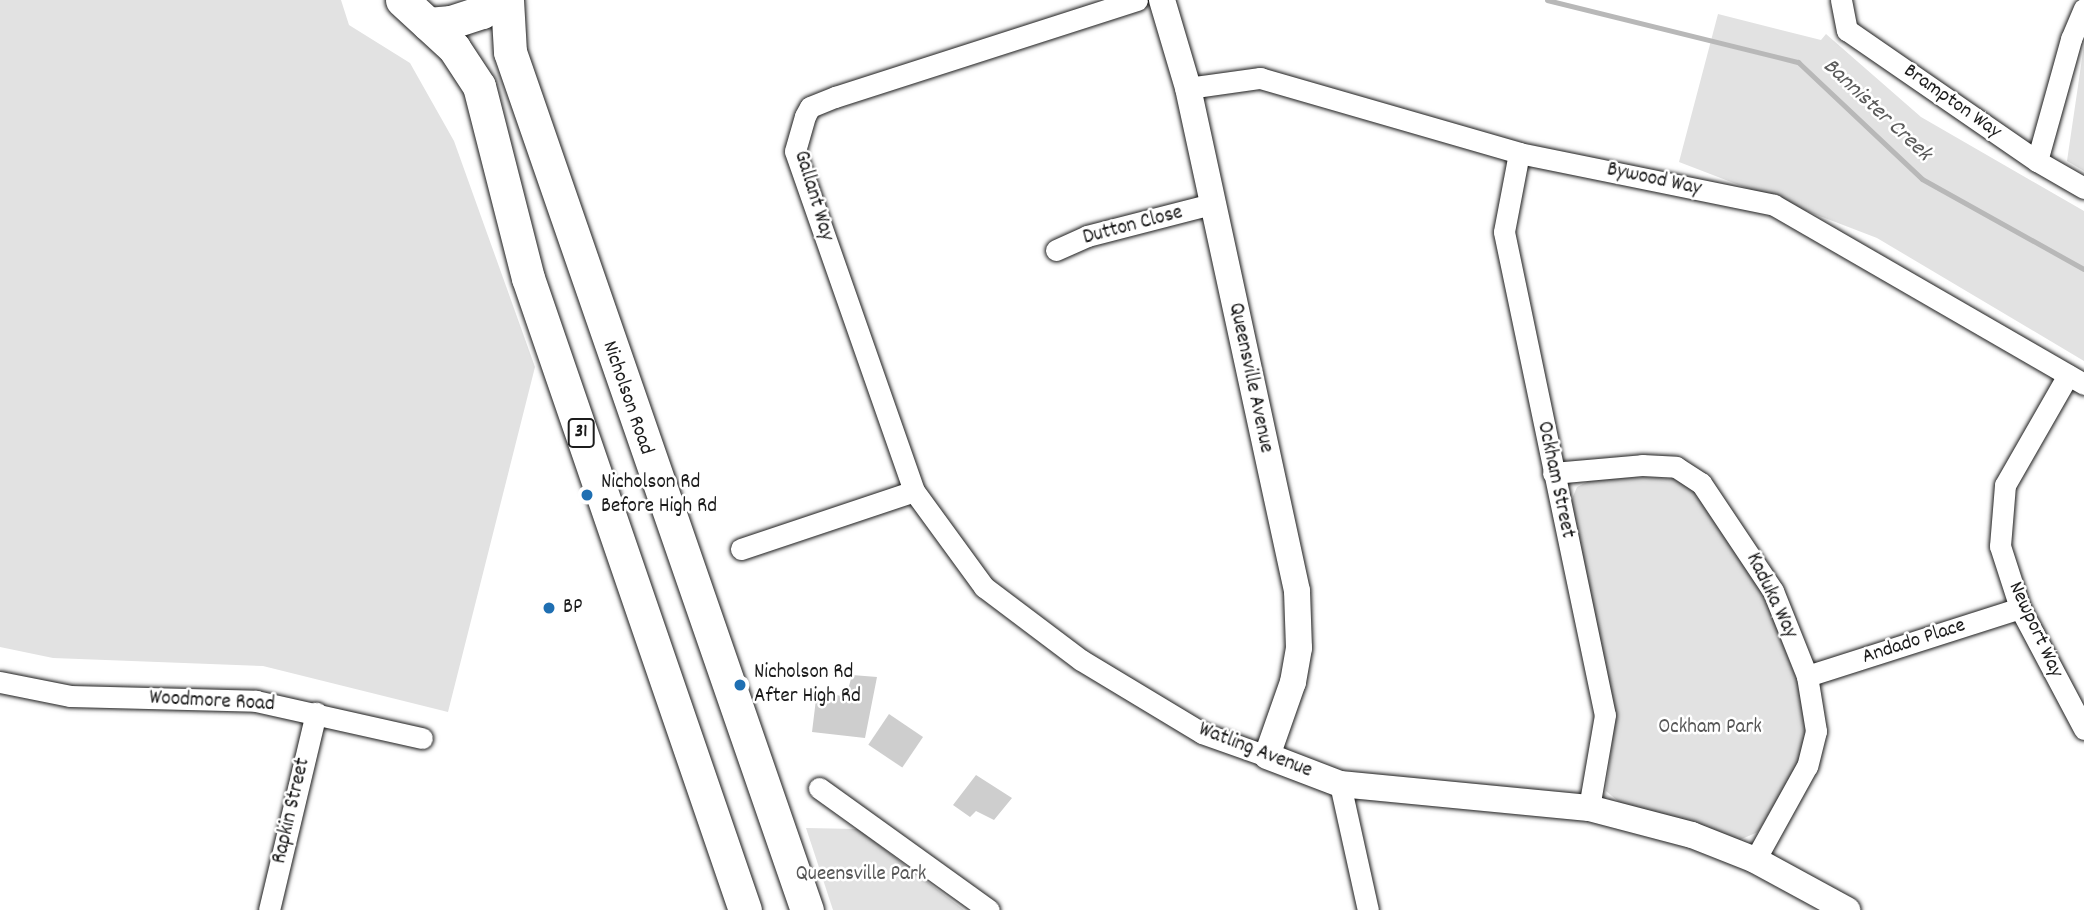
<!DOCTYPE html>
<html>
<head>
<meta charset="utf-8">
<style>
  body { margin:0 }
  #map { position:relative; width:2084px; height:910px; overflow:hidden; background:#fff; font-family:Dekko,sans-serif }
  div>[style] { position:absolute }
  .green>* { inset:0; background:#e2e2e2 }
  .stream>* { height:5px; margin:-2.5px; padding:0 2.5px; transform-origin:2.5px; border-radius:2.5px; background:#b8b8b8 }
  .building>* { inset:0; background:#cecece; transform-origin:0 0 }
  .roads { filter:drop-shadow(0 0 2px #1c1c1c) drop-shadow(0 0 2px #1c1c1c) }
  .minor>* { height:21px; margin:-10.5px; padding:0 10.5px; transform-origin:10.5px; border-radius:10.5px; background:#fff }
  .tertiary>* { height:26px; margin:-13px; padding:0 13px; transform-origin:13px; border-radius:13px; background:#fff }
  .primary>* { height:33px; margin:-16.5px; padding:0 16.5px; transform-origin:16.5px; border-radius:16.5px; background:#fff }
  .dots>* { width:19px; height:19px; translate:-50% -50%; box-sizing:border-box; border:4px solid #fff; border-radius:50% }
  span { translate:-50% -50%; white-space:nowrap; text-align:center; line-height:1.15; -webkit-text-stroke:5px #fff; paint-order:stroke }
  .shield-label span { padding:2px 5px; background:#fff; border:2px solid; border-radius:5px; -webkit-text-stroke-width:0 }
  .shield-label { font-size:19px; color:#1c1c1c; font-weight:700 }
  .street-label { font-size:21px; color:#1c1c1c }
  .poi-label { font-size:21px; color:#1c1c1c }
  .left { translate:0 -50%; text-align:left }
  .park-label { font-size:21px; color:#575757 }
  .water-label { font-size:23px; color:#5a5a5a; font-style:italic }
</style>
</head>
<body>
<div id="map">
  <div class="green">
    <div style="clip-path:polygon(0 0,341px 0,349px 25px,410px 63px,454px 141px,535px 367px,448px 712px,263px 666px,53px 658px,0 647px)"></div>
    <div style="clip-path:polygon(1718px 14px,1821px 40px,1826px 34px,1921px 117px,2084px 211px,2084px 361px,1877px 238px,1679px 162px)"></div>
    <div style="clip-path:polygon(2084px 45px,2084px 171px,2067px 161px)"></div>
    <div style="clip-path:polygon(1646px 477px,1674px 479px,1698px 492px,1763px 593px,1797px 680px,1806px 730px,1800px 761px,1758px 832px,1737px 841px,1624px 806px,1606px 791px,1615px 718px,1569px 506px,1577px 487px,1591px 480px)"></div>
    <div style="clip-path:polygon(806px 828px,858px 829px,964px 910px,833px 910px)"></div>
  </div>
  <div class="stream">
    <div style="left:1547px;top:0;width:259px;rotate:13.9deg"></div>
    <div style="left:1798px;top:62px;width:170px;rotate:43.3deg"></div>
    <div style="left:1922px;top:179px;width:185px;rotate:29.1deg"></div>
  </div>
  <div class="building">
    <div style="clip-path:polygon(852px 675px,877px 677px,865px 738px,812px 732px,817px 691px,846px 697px)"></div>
    <div style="left:889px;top:714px;width:41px;height:37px;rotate:34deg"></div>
    <div style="clip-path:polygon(976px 775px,1012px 798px,994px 820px,976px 811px,970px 817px,953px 805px)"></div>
  </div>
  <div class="roads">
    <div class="minor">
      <div style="left:1841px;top:0;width:31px;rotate:79deg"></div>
      <div style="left:1847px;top:30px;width:231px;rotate:34.6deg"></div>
      <div style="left:2037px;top:161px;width:54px;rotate:29.9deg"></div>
      <div style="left:1188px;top:88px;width:73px;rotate:-7.9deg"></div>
      <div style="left:1260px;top:78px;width:270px;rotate:16.1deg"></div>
      <div style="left:1519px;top:153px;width:260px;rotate:11.5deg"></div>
      <div style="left:1774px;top:205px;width:358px;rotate:30deg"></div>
      <div style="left:1519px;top:153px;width:80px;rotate:100.8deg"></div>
      <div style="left:1504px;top:232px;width:493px;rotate:78.2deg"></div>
      <div style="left:1605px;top:715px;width:94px;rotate:99.8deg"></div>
      <div style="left:2037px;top:161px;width:127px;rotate:-74.4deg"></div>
      <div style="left:2071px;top:39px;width:33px;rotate:-67deg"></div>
      <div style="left:1056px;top:250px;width:34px;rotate:-24deg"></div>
      <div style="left:1087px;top:236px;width:129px;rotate:-14.4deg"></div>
      <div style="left:2068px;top:375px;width:127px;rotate:119.8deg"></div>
      <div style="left:2005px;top:485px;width:61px;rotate:94.7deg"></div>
      <div style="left:2000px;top:546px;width:65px;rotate:72.1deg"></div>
      <div style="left:2020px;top:608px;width:137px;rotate:62.1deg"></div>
      <div style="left:1553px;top:473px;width:89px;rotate:-5.1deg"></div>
      <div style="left:1642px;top:465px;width:34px;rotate:3deg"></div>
      <div style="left:1676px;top:467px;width:30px;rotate:33deg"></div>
      <div style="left:1701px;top:483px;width:130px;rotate:56.3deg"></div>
      <div style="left:1773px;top:591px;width:92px;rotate:68.2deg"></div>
      <div style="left:1807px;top:676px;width:56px;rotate:80.7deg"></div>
      <div style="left:1816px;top:731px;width:36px;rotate:104deg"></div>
      <div style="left:1807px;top:766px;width:107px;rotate:119deg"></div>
      <div style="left:914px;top:491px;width:360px;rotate:-109.3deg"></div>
      <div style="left:795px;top:151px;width:36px;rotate:-74deg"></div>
      <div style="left:805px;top:116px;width:10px;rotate:-61deg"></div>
      <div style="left:810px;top:107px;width:27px;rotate:-22deg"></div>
      <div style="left:835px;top:97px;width:317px;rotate:-17.8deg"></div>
      <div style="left:741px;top:549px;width:182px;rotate:-18.5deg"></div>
      <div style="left:914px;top:491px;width:119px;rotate:53.9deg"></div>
      <div style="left:984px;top:587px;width:121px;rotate:37deg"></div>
      <div style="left:1081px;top:660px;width:141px;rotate:31.1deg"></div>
      <div style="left:1202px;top:733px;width:69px;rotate:19.5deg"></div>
      <div style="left:1807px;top:676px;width:224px;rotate:-17.7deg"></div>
      <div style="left:0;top:682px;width:71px;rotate:11.3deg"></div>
      <div style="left:70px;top:696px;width:186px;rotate:1.5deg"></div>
      <div style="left:256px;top:701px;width:170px;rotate:12.6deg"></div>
      <div style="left:1340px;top:784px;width:129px;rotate:77.5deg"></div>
      <div style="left:819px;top:788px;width:209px;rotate:35.7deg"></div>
      <div style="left:269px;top:910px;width:203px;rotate:-76.6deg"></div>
    </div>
    <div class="tertiary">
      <div style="left:1162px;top:0;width:92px;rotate:73.5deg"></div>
      <div style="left:1188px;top:88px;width:515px;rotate:77.77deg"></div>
      <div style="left:1297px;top:591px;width:57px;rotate:88deg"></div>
      <div style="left:1299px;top:648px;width:35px;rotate:100deg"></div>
      <div style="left:1293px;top:682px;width:78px;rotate:109.4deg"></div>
      <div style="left:1267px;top:756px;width:78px;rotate:21deg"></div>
      <div style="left:1340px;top:784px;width:250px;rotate:5.5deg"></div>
      <div style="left:1589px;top:808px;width:106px;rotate:14.7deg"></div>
      <div style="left:1692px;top:835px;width:68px;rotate:21.6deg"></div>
      <div style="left:1755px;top:860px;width:105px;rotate:28.5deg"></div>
    </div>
    <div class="primary">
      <div style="left:402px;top:0;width:71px;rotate:42.7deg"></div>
      <div style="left:454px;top:48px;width:45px;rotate:56.7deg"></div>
      <div style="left:479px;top:86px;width:198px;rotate:75.7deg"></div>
      <div style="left:528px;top:278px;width:668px;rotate:71.05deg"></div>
      <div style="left:507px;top:0;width:52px;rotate:86.7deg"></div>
      <div style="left:510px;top:52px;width:908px;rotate:70.91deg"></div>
      <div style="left:428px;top:24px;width:23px;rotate:-5deg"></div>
      <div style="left:451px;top:22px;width:33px;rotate:-18deg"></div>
      <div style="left:482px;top:12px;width:18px;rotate:-41deg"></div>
    </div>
  </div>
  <div class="dots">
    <div style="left:587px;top:495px;background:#1f6fb2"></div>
    <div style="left:549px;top:608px;background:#1f6fb2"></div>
    <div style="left:740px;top:685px;background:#1f6fb2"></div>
  </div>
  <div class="shield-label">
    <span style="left:581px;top:433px">31</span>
  </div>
  <div class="street-label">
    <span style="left:1952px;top:102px;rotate:35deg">Brampton Way</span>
    <span style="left:1654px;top:180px;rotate:12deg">Bywood Way</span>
    <span style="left:813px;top:196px;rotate:73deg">Gallant Way</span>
    <span style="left:1133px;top:226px;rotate:-15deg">Dutton Close</span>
    <span style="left:1250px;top:378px;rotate:78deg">Queensville Avenue</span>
    <span style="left:627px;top:398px;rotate:71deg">Nicholson Road</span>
    <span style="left:1555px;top:480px;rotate:78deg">Ockham Street</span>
    <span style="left:1771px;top:596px;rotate:64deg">Kaduka Way</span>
    <span style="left:2035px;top:630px;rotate:65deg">Newport Way</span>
    <span style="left:1914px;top:642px;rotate:-18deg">Andado Place</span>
    <span style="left:212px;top:702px;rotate:3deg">Woodmore Road</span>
    <span style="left:1255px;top:751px;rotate:21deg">Watling Avenue</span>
    <span style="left:292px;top:811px;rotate:-77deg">Rapkin Street</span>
  </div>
  <div class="poi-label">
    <span class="left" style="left:601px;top:495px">Nicholson Rd<br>Before High Rd</span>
    <span class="left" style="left:563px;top:608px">BP</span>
    <span class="left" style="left:754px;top:685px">Nicholson Rd<br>After High Rd</span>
  </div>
  <div class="park-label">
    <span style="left:1710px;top:728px">Ockham Park</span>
    <span style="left:861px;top:875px">Queensville Park</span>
  </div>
  <div class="water-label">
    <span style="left:1876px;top:111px;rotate:43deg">Bannister Creek</span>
  </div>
</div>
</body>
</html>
